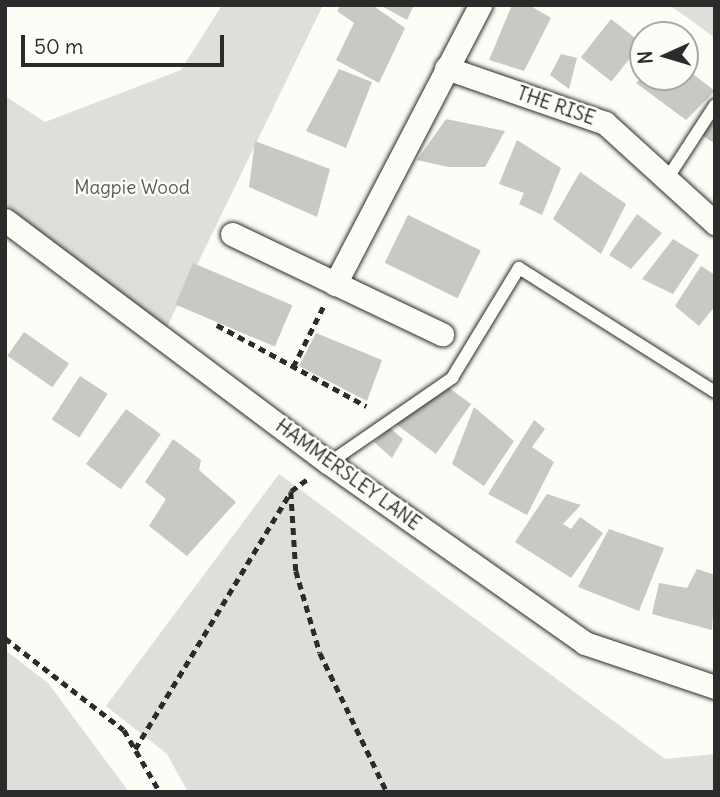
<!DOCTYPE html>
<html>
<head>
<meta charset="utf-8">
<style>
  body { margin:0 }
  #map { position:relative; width:720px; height:797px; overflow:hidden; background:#fdfcf7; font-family:Delius,sans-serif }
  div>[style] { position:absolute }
  .green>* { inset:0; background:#dfdeda }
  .building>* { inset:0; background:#c9c8c4; transform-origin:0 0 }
  .path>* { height:4.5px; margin-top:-2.25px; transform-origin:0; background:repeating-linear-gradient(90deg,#2b2b2b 0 7px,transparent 0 12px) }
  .roads { filter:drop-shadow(0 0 2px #2b2b2b) drop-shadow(0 0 2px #2b2b2b) }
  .lane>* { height:12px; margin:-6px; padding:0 6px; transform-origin:6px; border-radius:6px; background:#fdfcf7 }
  .street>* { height:23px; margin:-11.5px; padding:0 11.5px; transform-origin:11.5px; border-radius:11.5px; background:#fdfcf7 }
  span { translate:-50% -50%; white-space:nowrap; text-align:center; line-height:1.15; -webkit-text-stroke:5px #fdfcf7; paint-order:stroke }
  .street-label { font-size:19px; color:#2b2b2b }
  .park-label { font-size:19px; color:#585857 }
  .frame { position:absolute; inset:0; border:7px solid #2b2b2b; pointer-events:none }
  .north { position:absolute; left:629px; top:21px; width:70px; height:70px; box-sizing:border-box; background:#fdfcf7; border:2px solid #a9a8a5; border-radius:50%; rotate:266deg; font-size:19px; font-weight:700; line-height:28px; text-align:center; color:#2b2b2b }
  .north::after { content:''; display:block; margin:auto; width:24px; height:32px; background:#2b2b2b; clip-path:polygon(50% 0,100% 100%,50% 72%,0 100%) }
  .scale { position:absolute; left:21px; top:35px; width:203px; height:32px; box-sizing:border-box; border:4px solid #2b2b2b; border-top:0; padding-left:9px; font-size:21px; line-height:24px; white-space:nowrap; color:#2b2b2b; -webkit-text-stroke:5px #fdfcf7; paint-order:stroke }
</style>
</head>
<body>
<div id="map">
  <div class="green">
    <div style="clip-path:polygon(222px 5px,323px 5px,165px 331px,5px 204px,5px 96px,45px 122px,181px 70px)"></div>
    <div style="clip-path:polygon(669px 5px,715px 5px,715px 38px,688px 18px)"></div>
    <div style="clip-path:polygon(279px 474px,665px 759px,715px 754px,715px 792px,188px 792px,167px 754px,106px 706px)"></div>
    <div style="clip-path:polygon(5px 650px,48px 683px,129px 792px,5px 792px)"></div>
  </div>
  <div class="building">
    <div style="clip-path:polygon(341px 5px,372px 5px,405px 28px,379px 83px,336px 60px,354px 23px,337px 11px)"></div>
    <div style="clip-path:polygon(380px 5px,414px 5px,407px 20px)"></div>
    <div style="clip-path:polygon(512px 5px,529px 5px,551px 18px,524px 71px,489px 60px)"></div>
    <div style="left:611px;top:19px;width:39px;height:49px;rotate:38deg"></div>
    <div style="clip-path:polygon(561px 54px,577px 58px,569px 89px,550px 75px)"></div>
    <div style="clip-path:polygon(685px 68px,715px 91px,686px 120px,636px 83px,642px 77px,685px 77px)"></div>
    <div style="clip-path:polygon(339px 69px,372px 82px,346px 148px,306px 131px)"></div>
    <div style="clip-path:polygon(715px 114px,715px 144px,702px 135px)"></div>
    <div style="clip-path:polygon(446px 119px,505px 131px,485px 167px,448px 167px,417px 160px)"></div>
    <div style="clip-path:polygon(517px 140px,561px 168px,542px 215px,519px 204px,524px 193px,499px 184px)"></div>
    <div style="clip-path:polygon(255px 141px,330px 169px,317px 217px,249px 187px)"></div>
    <div style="clip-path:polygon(580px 172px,626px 204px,601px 254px,553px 219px)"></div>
    <div style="clip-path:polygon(637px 214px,662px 233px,631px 269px,609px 255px)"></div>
    <div style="left:408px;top:215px;width:81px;height:53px;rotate:26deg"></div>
    <div style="clip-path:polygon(673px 239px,699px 255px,673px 294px,642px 279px)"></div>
    <div style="left:193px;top:263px;width:108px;height:45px;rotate:23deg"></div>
    <div style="clip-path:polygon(701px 266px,715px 275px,715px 306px,699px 326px,675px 306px)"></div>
    <div style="left:24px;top:332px;width:55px;height:29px;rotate:35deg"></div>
    <div style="clip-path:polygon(316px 333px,382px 360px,367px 401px,299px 366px)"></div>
    <div style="left:80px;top:376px;width:33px;height:52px;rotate:33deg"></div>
    <div style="clip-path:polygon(448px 387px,471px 404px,436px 454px,396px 424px)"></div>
    <div style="clip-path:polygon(474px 407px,514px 441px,484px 486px,452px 464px)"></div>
    <div style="left:126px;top:409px;width:43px;height:68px;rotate:36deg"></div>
    <div style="clip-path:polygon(534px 420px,545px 429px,532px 447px,554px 462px,527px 515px,488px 494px)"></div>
    <div style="clip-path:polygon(390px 428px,403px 439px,392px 458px,374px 442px)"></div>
    <div style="clip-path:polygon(173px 439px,201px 460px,199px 470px,236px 502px,187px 556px,149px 526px,166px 499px,145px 482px)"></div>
    <div style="clip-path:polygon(547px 494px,581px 505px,563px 524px,571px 529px,580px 517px,603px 533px,571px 578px,515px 542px)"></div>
    <div style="clip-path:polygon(609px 529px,664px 548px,639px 611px,578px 587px)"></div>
    <div style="clip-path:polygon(697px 569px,715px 575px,712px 630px,652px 614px,659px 583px,687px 588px)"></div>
  </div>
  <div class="path">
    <div style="left:217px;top:325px;width:170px;rotate:28.5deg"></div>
    <div style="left:293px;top:367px;width:69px;rotate:-63.4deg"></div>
    <div style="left:291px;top:492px;width:79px;rotate:86.4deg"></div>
    <div style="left:296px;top:571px;width:85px;rotate:73.7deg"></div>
    <div style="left:320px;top:653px;width:154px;rotate:64.3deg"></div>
    <div style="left:5px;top:638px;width:150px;rotate:37.7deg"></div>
    <div style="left:124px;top:730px;width:72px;rotate:59.9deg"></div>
    <div style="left:135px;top:749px;width:301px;rotate:-58.8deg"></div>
    <div style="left:291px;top:491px;width:22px;rotate:-36deg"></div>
  </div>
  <div class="roads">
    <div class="lane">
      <div style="left:667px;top:179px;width:88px;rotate:-57deg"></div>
      <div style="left:329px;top:463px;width:150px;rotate:-34.6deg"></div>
      <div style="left:452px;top:378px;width:129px;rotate:-58.7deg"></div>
      <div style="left:519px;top:268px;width:232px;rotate:32.3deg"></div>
    </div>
    <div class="street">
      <div style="left:446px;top:68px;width:168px;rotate:19.1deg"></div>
      <div style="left:605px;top:123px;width:149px;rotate:42.3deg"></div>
      <div style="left:5px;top:220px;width:405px;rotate:36.9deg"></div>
      <div style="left:329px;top:463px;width:313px;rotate:35.1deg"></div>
      <div style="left:585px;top:643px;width:137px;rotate:18.7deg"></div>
      <div style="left:232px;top:234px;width:233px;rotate:25.5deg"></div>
      <div style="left:335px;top:284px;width:314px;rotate:-62.5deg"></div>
    </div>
  </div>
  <div class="street-label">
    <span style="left:556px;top:106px;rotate:19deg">THE RISE</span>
    <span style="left:348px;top:475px;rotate:36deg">HAMMERSLEY LANE</span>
  </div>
  <div class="park-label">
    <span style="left:132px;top:188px">Magpie Wood</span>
  </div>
  <div class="frame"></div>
  <div class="north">N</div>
  <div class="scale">50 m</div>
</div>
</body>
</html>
